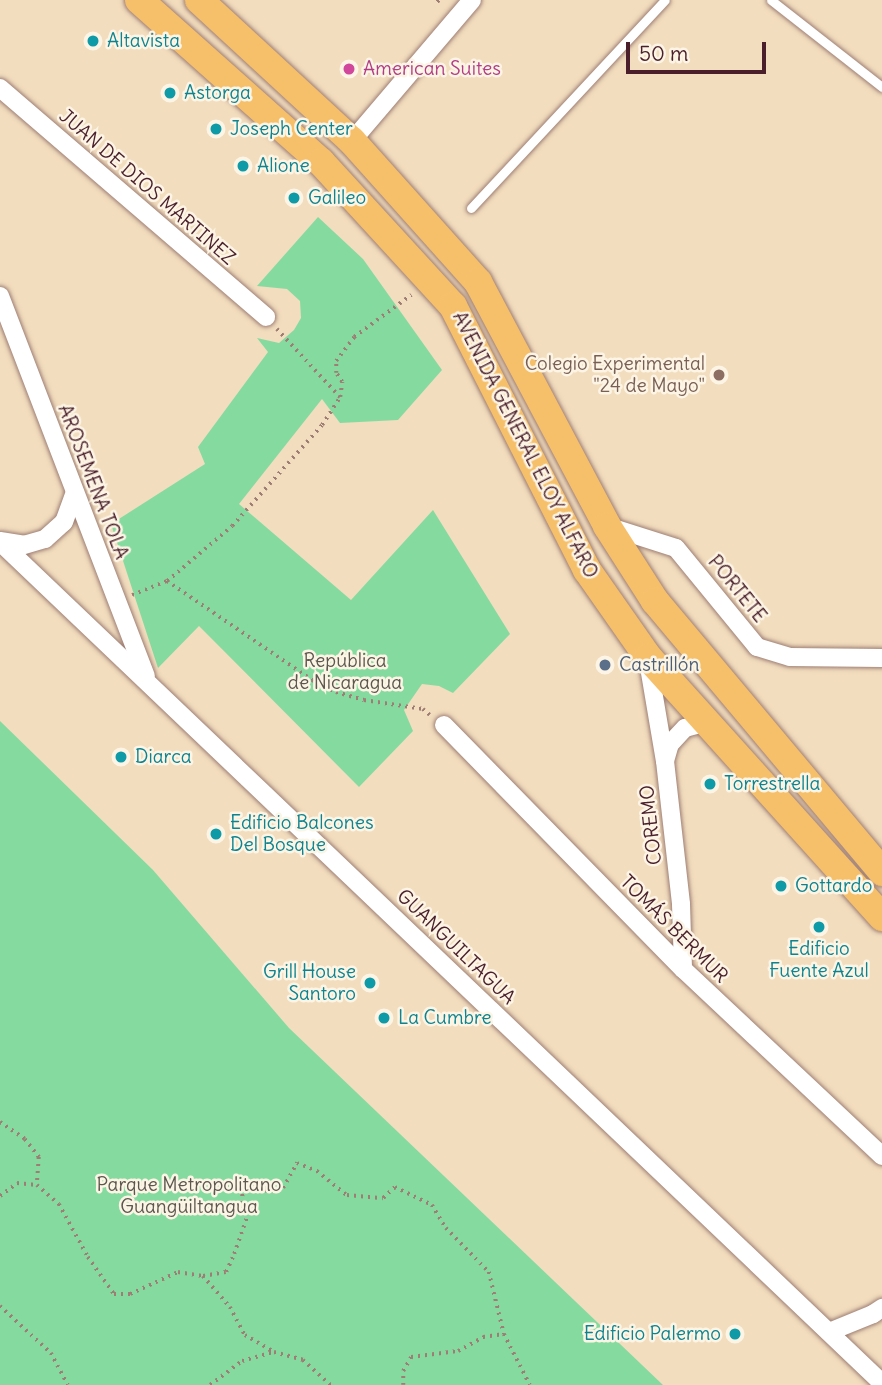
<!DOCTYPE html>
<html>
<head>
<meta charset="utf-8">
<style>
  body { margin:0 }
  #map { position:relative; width:882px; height:1385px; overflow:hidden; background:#f2ddbe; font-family:Delius,sans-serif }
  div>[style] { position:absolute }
  .green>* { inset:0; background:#85db9f }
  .path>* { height:3.5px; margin-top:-1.75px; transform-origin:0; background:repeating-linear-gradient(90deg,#9e7e74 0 2px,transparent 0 7px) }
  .roads { filter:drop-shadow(0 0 2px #9e7e74) drop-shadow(0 0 2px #9e7e74) }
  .service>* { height:9px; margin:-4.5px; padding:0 4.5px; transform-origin:4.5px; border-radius:4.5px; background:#fff }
  .minor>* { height:18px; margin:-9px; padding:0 9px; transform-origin:9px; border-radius:9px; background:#fff }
  .primary>* { height:28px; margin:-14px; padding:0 14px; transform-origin:14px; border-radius:14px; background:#f6c06b }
  .dots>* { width:19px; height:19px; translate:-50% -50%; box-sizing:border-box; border:4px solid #fcf5e5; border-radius:50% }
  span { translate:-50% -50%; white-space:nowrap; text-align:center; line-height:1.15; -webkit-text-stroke:5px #fcf5e5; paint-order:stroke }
  .culture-label { font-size:19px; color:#0d838f }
  .left { translate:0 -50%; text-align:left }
  .right { translate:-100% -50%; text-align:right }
  .hotel-label { font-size:19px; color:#b23c85 }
  .street-label { font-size:19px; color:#4a1f2b }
  .education-label { font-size:19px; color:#785e54 }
  .park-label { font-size:19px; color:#5c574e }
  .service-label { font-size:19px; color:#4e5e75 }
  .scale { position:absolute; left:626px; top:42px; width:140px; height:32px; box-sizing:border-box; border:4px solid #4a1f2b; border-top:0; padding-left:9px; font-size:21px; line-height:24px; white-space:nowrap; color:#4a1f2b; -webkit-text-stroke:5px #fcf5e5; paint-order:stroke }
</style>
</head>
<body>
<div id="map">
  <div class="green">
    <div style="clip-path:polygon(318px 217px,363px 259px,442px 370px,398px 420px,340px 423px,322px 399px,239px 504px,351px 600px,433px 510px,510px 634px,453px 693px,439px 686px,422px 684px,404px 710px,413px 731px,359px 787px,199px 626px,158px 668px,111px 524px,205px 464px,198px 447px,268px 352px,257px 338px,279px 343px,294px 330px,301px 318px,300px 301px,287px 289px,257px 286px)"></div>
    <div style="clip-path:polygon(0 721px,153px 870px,289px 1028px,663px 1385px,0 1385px)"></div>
  </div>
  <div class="path">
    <div style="left:437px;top:2px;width:3px;rotate:-45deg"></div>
    <div style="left:277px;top:329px;width:93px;rotate:47.2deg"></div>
    <div style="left:167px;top:581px;width:85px;rotate:-40.2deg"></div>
    <div style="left:232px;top:526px;width:135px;rotate:-48.3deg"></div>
    <div style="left:322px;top:425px;width:33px;rotate:-57deg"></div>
    <div style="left:340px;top:397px;width:15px;rotate:-82deg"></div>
    <div style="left:342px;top:382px;width:11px;rotate:-124deg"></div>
    <div style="left:336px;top:373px;width:12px;rotate:-90deg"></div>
    <div style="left:336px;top:361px;width:30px;rotate:-53deg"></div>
    <div style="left:354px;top:337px;width:71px;rotate:-36.4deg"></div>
    <div style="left:132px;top:595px;width:38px;rotate:-22deg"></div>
    <div style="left:167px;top:581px;width:176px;rotate:34.3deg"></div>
    <div style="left:312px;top:680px;width:27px;rotate:27deg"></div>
    <div style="left:336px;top:692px;width:29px;rotate:16deg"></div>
    <div style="left:364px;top:700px;width:60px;rotate:8.7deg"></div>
    <div style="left:423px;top:709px;width:9px;rotate:41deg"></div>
    <div style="left:0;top:1122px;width:30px;rotate:34deg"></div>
    <div style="left:25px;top:1139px;width:23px;rotate:52deg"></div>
    <div style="left:39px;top:1157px;width:28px;rotate:94deg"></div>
    <div style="left:0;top:1196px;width:21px;rotate:-37deg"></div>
    <div style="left:17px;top:1183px;width:20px;rotate:6deg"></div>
    <div style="left:37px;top:1185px;width:29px;rotate:41deg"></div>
    <div style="left:59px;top:1204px;width:60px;rotate:61.3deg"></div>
    <div style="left:88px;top:1257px;width:45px;rotate:54.9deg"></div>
    <div style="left:114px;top:1294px;width:16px"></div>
    <div style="left:130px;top:1294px;width:53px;rotate:-24.6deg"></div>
    <div style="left:178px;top:1272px;width:25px;rotate:9deg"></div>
    <div style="left:203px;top:1276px;width:41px;rotate:48.9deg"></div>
    <div style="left:230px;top:1307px;width:32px;rotate:62deg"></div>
    <div style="left:245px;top:1335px;width:34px;rotate:30deg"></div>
    <div style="left:203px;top:1276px;width:23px;rotate:-10deg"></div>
    <div style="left:226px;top:1272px;width:20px;rotate:-66deg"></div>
    <div style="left:234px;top:1254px;width:42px;rotate:-70.7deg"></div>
    <div style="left:248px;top:1214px;width:14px;rotate:-126deg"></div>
    <div style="left:240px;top:1203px;width:15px;rotate:-74deg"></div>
    <div style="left:244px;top:1189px;width:29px;rotate:4deg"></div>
    <div style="left:273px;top:1191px;width:10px;rotate:-17deg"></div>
    <div style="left:283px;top:1188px;width:29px;rotate:-61deg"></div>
    <div style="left:297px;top:1163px;width:22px;rotate:22deg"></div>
    <div style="left:317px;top:1171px;width:38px;rotate:39deg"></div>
    <div style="left:347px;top:1195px;width:36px;rotate:5deg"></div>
    <div style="left:383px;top:1198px;width:16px;rotate:-43deg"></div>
    <div style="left:395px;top:1187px;width:41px;rotate:25.9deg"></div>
    <div style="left:432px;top:1205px;width:27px;rotate:59deg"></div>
    <div style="left:446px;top:1228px;width:62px;rotate:45.7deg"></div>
    <div style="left:489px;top:1272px;width:64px;rotate:76.4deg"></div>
    <div style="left:504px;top:1334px;width:57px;rotate:63deg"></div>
    <div style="left:0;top:1306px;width:69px;rotate:42.7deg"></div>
    <div style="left:51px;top:1353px;width:36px;rotate:62deg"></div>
    <div style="left:210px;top:1385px;width:40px;rotate:-37deg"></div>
    <div style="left:242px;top:1361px;width:33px;rotate:-16deg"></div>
    <div style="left:274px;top:1352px;width:30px;rotate:15deg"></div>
    <div style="left:303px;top:1360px;width:38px;rotate:42deg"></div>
    <div style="left:403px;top:1385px;width:14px;rotate:-90deg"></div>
    <div style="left:403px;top:1371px;width:16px;rotate:-60deg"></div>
    <div style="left:411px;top:1357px;width:47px;rotate:-7.3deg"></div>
    <div style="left:458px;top:1351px;width:29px;rotate:-29deg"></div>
    <div style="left:483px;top:1337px;width:21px;rotate:-8deg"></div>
  </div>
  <div class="roads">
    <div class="service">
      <div style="left:771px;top:0;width:141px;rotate:38.1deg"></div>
      <div style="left:471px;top:208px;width:284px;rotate:-47deg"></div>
    </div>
    <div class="minor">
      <div style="left:0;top:88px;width:351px;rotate:40.7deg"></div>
      <div style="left:352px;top:141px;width:185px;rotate:-49.6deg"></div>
      <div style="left:0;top:296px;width:407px;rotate:69deg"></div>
      <div style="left:607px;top:526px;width:72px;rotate:17.7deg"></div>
      <div style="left:676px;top:548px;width:128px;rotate:50.7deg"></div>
      <div style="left:757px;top:647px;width:34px;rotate:17deg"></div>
      <div style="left:790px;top:657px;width:92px;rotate:0.6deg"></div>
      <div style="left:0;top:541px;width:24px;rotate:9deg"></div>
      <div style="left:24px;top:545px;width:22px;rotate:-16deg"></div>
      <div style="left:45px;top:539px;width:25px;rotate:-42deg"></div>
      <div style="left:64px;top:522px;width:29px;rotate:-70deg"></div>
      <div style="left:0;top:542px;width:1219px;rotate:43.64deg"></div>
      <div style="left:648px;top:661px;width:101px;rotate:80.4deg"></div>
      <div style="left:665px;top:761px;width:144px;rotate:83.6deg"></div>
      <div style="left:681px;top:904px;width:65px;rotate:88.2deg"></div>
      <div style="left:444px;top:725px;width:342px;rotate:45.6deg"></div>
      <div style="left:683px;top:969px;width:273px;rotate:43.2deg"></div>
      <div style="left:665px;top:761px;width:18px;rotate:-74deg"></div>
      <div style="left:670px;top:744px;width:22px;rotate:-47deg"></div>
      <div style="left:685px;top:728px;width:20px;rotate:-15deg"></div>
      <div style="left:829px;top:1332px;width:48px;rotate:-22.2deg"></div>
      <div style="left:873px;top:1314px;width:11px;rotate:-34deg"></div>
    </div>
    <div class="primary">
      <div style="left:139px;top:0;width:244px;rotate:41.7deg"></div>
      <div style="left:321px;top:162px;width:195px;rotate:47.5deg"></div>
      <div style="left:453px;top:306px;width:296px;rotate:63.1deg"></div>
      <div style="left:587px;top:570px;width:106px;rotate:55deg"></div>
      <div style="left:648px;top:657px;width:350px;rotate:48deg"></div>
      <div style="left:199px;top:0;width:208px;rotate:42.7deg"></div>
      <div style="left:352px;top:141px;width:189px;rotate:48.2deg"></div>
      <div style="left:478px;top:282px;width:276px;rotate:62.1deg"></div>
      <div style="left:607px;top:526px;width:89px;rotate:57.4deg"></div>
      <div style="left:655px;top:601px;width:354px;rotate:50deg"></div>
    </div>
  </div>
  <div class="dots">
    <div style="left:93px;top:41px;background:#0f9aa8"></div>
    <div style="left:349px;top:69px;background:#d1479c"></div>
    <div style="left:170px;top:93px;background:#0f9aa8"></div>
    <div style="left:216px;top:129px;background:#0f9aa8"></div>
    <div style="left:243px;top:166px;background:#0f9aa8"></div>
    <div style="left:294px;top:198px;background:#0f9aa8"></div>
    <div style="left:719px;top:375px;background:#8d6e63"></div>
    <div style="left:605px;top:665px;background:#5c6f8a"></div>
    <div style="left:121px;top:757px;background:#0f9aa8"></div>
    <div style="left:710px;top:784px;background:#0f9aa8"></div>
    <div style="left:216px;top:834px;background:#0f9aa8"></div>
    <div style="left:781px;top:886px;background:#0f9aa8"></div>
    <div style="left:819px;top:927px;background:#0f9aa8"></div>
    <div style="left:370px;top:983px;background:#0f9aa8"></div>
    <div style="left:384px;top:1018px;background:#0f9aa8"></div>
    <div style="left:735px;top:1334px;background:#0f9aa8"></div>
  </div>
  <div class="culture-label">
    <span class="left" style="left:107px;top:41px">Altavista</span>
    <span class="left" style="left:184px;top:93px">Astorga</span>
    <span class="left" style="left:230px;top:129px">Joseph Center</span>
    <span class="left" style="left:257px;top:166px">Alione</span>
    <span class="left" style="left:308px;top:198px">Galileo</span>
    <span class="left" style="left:135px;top:757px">Diarca</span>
    <span class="left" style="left:724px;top:784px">Torrestrella</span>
    <span class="left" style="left:230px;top:834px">Edificio Balcones<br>Del Bosque</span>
    <span class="left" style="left:795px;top:886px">Gottardo</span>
    <span style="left:819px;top:960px">Edificio<br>Fuente Azul</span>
    <span class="right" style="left:356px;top:983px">Grill House<br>Santoro</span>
    <span class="left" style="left:398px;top:1018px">La Cumbre</span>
    <span class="right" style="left:721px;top:1334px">Edificio Palermo</span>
  </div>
  <div class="hotel-label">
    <span class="left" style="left:363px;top:69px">American Suites</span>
  </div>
  <div class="street-label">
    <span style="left:147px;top:187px;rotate:41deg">JUAN DE DIOS MARTINEZ</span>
    <span style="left:525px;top:445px;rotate:63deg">AVENIDA GENERAL ELOY ALFARO</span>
    <span style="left:93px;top:482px;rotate:69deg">AROSEMENA TOLA</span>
    <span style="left:737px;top:589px;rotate:51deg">PORTETE</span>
    <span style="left:651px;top:825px;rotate:-96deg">COREMO</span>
    <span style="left:674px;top:929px;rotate:45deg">TOMÁS BERMUR</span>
    <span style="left:456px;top:947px;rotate:44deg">GUANGUILTAGUA</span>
  </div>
  <div class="education-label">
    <span class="right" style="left:705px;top:375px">Colegio Experimental<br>"24 de Mayo"</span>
  </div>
  <div class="park-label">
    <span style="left:345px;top:672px">República<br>de Nicaragua</span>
    <span style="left:189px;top:1196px">Parque Metropolitano<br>Guangüiltangua</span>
  </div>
  <div class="service-label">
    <span class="left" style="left:619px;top:665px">Castrillón</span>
  </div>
  <div class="scale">50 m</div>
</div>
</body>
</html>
